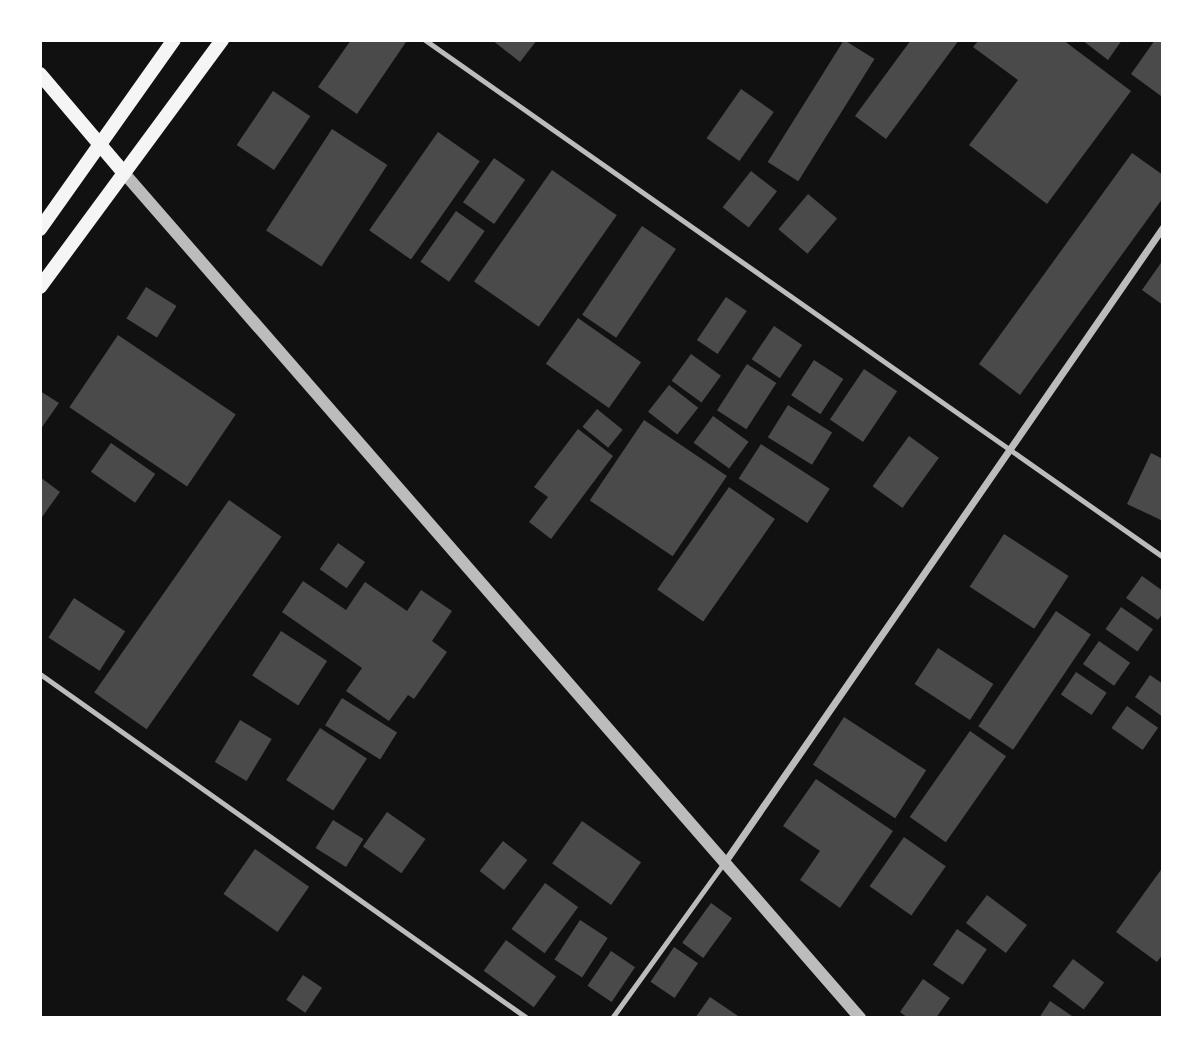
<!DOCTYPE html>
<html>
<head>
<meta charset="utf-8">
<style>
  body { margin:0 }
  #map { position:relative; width:1203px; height:1058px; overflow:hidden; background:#111; font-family:Rubik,sans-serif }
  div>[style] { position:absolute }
  .building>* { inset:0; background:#4a4a4a; transform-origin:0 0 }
  .service>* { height:5px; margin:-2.5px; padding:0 2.5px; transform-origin:2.5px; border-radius:2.5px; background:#bcbcbc }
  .minor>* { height:7px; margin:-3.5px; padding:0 3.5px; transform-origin:3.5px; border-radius:3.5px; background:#bcbcbc }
  .tertiary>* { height:12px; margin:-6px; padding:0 6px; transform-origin:6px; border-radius:6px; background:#bcbcbc }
  .secondary>* { height:14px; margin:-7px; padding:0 7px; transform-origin:7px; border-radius:7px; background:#f5f5f5 }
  span { translate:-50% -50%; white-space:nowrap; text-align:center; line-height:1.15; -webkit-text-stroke:7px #fff; paint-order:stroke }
  .frame { position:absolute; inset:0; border:42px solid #fff; pointer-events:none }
</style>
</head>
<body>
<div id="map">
  <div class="building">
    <div style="clip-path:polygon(351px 40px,406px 42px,357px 114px,318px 87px)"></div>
    <div style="clip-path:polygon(492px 40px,537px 40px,520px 62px)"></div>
    <div style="left:844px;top:40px;width:36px;height:144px;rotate:32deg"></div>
    <div style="clip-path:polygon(911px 40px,959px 40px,886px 139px,855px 116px)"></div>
    <div style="clip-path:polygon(979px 40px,1063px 40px,1131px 91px,1047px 204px,969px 145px,1018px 80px,973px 47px)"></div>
    <div style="clip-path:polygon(1082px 40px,1122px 40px,1108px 60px)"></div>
    <div style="clip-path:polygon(1155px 40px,1163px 40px,1161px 96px,1131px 74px)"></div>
    <div style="left:741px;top:89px;width:40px;height:60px;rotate:35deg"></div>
    <div style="left:273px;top:91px;width:45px;height:65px;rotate:34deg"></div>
    <div style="left:332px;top:129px;width:66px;height:121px;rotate:33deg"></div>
    <div style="left:438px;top:132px;width:51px;height:120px;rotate:35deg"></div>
    <div style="clip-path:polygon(1132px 153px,1163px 175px,1163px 198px,1020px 395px,979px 364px)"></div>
    <div style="left:494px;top:158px;width:38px;height:54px;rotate:35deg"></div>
    <div style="left:552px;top:170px;width:79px;height:136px;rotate:35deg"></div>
    <div style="left:751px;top:171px;width:33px;height:46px;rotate:38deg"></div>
    <div style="left:808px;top:194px;width:38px;height:46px;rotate:40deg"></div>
    <div style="left:456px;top:211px;width:35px;height:62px;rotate:35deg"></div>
    <div style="left:642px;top:226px;width:41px;height:107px;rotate:34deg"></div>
    <div style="clip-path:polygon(1163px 260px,1163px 305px,1142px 290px)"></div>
    <div style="left:146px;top:287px;width:36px;height:37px;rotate:32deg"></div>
    <div style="left:726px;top:297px;width:25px;height:52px;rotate:34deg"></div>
    <div style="left:578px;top:318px;width:77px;height:56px;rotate:35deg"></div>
    <div style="left:774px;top:326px;width:34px;height:40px;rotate:34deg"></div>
    <div style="left:118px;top:335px;width:142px;height:87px;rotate:34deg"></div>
    <div style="left:691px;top:354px;width:37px;height:33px;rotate:36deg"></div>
    <div style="left:814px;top:360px;width:35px;height:42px;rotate:33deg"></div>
    <div style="left:747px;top:364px;width:35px;height:55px;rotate:33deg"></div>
    <div style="left:864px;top:369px;width:40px;height:61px;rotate:34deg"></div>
    <div style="left:669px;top:385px;width:37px;height:34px;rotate:38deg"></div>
    <div style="clip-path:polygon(40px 391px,59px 403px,40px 430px)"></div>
    <div style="left:788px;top:405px;width:52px;height:38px;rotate:32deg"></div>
    <div style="left:597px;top:409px;width:33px;height:23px;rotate:39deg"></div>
    <div style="left:713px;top:416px;width:44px;height:33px;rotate:36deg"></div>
    <div style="left:644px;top:420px;width:100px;height:97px;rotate:34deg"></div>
    <div style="clip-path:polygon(578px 429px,613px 456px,551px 539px,529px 522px,548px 497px,534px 487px)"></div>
    <div style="left:909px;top:436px;width:37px;height:62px;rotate:36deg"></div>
    <div style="left:111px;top:443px;width:54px;height:35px;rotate:35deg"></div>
    <div style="left:761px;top:444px;width:82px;height:41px;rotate:33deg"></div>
    <div style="clip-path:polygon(1151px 453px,1163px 459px,1163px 521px,1127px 504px)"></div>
    <div style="clip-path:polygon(40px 477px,60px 492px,42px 517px,40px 516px)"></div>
    <div style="left:729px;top:487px;width:56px;height:125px;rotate:35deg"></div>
    <div style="left:229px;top:500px;width:64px;height:235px;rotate:35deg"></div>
    <div style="left:1004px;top:534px;width:77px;height:63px;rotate:33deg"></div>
    <div style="left:338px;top:543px;width:33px;height:32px;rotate:35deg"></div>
    <div style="clip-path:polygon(1142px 576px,1163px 591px,1163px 613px,1158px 620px,1126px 598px)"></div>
    <div style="clip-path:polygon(303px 581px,346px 610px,365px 582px,407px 611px,421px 590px,452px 611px,432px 641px,447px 652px,414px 699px,408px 695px,389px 721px,346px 691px,362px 668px,282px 612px)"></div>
    <div style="left:74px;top:598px;width:61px;height:47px;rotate:33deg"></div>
    <div style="left:1121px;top:607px;width:39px;height:27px;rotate:35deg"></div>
    <div style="left:1056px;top:611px;width:42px;height:139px;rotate:34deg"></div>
    <div style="left:281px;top:631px;width:55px;height:53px;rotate:33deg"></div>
    <div style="left:1099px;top:641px;width:38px;height:28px;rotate:35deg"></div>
    <div style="left:938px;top:648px;width:66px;height:43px;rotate:33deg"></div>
    <div style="left:1076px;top:672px;width:37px;height:27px;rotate:34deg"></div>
    <div style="clip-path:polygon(1150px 675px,1163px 684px,1163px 717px,1135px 697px)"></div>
    <div style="left:342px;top:698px;width:65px;height:32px;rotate:32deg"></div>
    <div style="left:1127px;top:706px;width:38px;height:27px;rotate:35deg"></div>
    <div style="left:844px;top:717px;width:98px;height:57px;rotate:33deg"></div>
    <div style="left:240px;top:720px;width:37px;height:49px;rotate:31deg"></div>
    <div style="left:320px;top:728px;width:56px;height:62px;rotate:33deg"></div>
    <div style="left:970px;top:731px;width:44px;height:105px;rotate:35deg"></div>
    <div style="clip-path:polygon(816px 779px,893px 831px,840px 908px,800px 880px,820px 851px,783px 826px)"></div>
    <div style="left:387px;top:812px;width:47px;height:42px;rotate:35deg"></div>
    <div style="left:333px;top:820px;width:36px;height:33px;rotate:32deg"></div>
    <div style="left:582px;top:821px;width:72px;height:52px;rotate:35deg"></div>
    <div style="left:904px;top:837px;width:51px;height:60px;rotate:35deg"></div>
    <div style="left:503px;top:841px;width:31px;height:38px;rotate:38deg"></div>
    <div style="left:255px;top:849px;width:66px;height:55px;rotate:35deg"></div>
    <div style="clip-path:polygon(1163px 867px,1163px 954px,1157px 962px,1116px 932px)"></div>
    <div style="left:545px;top:883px;width:41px;height:57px;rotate:36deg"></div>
    <div style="left:987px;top:895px;width:50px;height:35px;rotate:37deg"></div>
    <div style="left:711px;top:903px;width:26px;height:49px;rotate:36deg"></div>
    <div style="left:580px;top:920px;width:33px;height:47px;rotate:33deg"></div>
    <div style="left:957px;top:929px;width:36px;height:43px;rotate:34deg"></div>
    <div style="left:506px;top:940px;width:62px;height:38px;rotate:36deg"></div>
    <div style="left:674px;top:947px;width:29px;height:42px;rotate:34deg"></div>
    <div style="left:611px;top:951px;width:29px;height:42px;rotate:34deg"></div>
    <div style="left:1073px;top:959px;width:39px;height:34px;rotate:37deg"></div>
    <div style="left:303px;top:975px;width:23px;height:30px;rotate:34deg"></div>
    <div style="clip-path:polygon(923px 979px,950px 998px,936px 1018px,908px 1018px,900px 1012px)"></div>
    <div style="clip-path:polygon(710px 997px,741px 1018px,695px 1018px)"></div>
    <div style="clip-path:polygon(1050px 1001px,1075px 1018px,1039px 1018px)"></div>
  </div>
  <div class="service">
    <div style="left:425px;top:40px;width:901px;rotate:35.01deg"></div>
    <div style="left:40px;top:674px;width:596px;rotate:35.24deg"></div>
    <div style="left:612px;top:1018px;width:190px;rotate:-54.2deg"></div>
  </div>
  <div class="minor">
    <div style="left:724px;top:863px;width:773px;rotate:-55.38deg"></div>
  </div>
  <div class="tertiary">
    <div style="left:124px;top:173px;width:1121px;rotate:48.94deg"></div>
  </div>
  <div class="secondary">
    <div style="left:40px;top:74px;width:130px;rotate:49.7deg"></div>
    <div style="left:40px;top:229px;width:232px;rotate:-54.7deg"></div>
    <div style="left:40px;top:287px;width:307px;rotate:-53.6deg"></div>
  </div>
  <div class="frame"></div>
</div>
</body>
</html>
